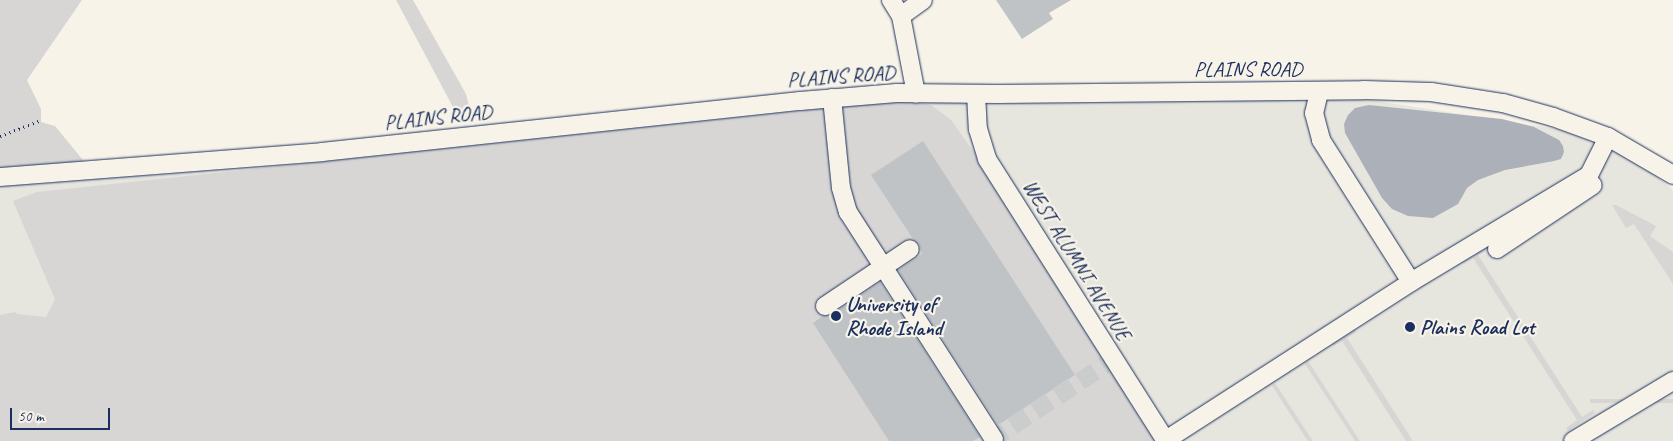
<!DOCTYPE html>
<html>
<head>
<meta charset="utf-8">
<style>
  body { margin:0 }
  #map { position:relative; width:1673px; height:441px; overflow:hidden; background:#f7f3e8; font-family:Caveat,sans-serif }
  div>[style] { position:absolute }
  .built>* { inset:0; background:#e6e5de }
  .green>* { inset:0; background:#d7d6d4; transform-origin:0 0 }
  .water>* { inset:0; background:#acb0b9 }
  .building>* { inset:0; background:#c0c3c5 }
  .minor-tunnel>* { height:18px; margin-top:-9px; transform-origin:0; background:repeating-linear-gradient(90deg,#cbcccc 0 18px,transparent 0 27px) }
  .path>* { height:2.5px; margin-top:-1.25px; transform-origin:0; background:repeating-linear-gradient(90deg,#1b2f5e 0 1px,transparent 0 5px) }
  .roads { filter:drop-shadow(0 0 1px #1b2f5e) drop-shadow(0 0 1px #1b2f5e) }
  .minor>* { height:18px; margin:-9px; padding:0 9px; transform-origin:9px; border-radius:9px; background:#f7f3e8 }
  .dots>* { width:14px; height:14px; translate:-50% -50%; box-sizing:border-box; border:2px solid #f7f3e8; border-radius:50% }
  span { translate:-50% -50%; white-space:nowrap; text-align:center; line-height:1.15; -webkit-text-stroke:4.5px #f7f3e8; paint-order:stroke }
  .street-label { font-size:21px; color:#1b2f5e }
  .poi-label { font-size:21px; color:#1b2f5e; font-weight:700 }
  .left { translate:0 -50%; text-align:left }
  .scale { position:absolute; left:10px; top:408px; width:100px; height:22px; box-sizing:border-box; border:2px solid #1b2f5e; border-top:0; padding-left:6px; font-size:15px; line-height:18px; white-space:nowrap; color:#1b2f5e; -webkit-text-stroke:4px #f7f3e8; paint-order:stroke }
</style>
</head>
<body>
<div id="map">
  <div class="built">
    <div style="clip-path:polygon(1319px 92px,1608px 137px,1673px 190px,1673px 441px,0 441px,0 173px,800px 101px)"></div>
  </div>
  <div class="green">
    <div style="clip-path:polygon(0 0,82px 0,27px 80px,41px 109px,41px 122px,55px 126px,87px 165px,0 176px)"></div>
    <div style="clip-path:polygon(396px 0,413px 0,466px 94px,471px 114px,454px 109px)"></div>
    <div style="clip-path:polygon(900px 100px,931px 105px,951px 120px,1033px 234px,1155px 441px,0 441px,0 315px,16px 312px,17px 314px,46px 317px,55px 299px,13px 201px,37px 192px)"></div>
    <div style="clip-path:polygon(1612px 205px,1616px 205px,1656px 226px,1650px 236px,1673px 252px,1673px 284px,1634px 224px,1626px 228px)"></div>
    <div style="clip-path:polygon(1486px 246px,1488px 249px,1478px 255px,1582px 417px,1593px 410px,1595px 413px,1568px 431px,1566px 428px,1577px 420px,1473px 258px,1464px 263px,1462px 261px)"></div>
    <div style="clip-path:polygon(1355px 329px,1356px 332px,1347px 338px,1413px 441px,1406px 441px,1342px 341px,1333px 346px,1331px 344px)"></div>
    <div style="left:1308px;top:361px;width:95px;height:4px;rotate:57deg"></div>
    <div style="left:1275px;top:383px;width:69px;height:4px;rotate:57deg"></div>
    <div style="left:1673px;top:399px;width:4px;height:83px;rotate:90deg"></div>
  </div>
  <div class="water">
    <div style="clip-path:polygon(1369px 105px,1502px 119px,1534px 127px,1559px 140px,1563px 146px,1564px 152px,1561px 159px,1554px 161px,1505px 170px,1478px 180px,1467px 188px,1458px 204px,1433px 218px,1408px 216px,1392px 209px,1382px 198px,1345px 133px,1344px 124px,1348px 115px,1355px 108px)"></div>
  </div>
  <div class="building">
    <div style="clip-path:polygon(996px 0,1071px 0,1049px 13px,1053px 19px,1022px 39px)"></div>
    <div style="clip-path:polygon(923px 141px,1075px 375px,998px 425px,898px 270px,922px 254px,919px 244px,913px 239px,871px 175px)"></div>
    <div style="clip-path:polygon(880px 282px,980px 437px,973px 441px,889px 441px,813px 323px,823px 316px,831px 315px)"></div>
  </div>
  <div class="minor-tunnel">
    <div style="left:990px;top:441px;width:149px;rotate:-33.5deg"></div>
  </div>
  <div class="path">
    <div style="left:0;top:136px;width:44px;rotate:-21.3deg"></div>
  </div>
  <div class="roads">
    <div class="minor">
      <div style="left:891px;top:0;width:19px;rotate:58deg"></div>
      <div style="left:901px;top:16px;width:79px;rotate:79.1deg"></div>
      <div style="left:901px;top:16px;width:27px;rotate:-36deg"></div>
      <div style="left:1319px;top:92px;width:22px;rotate:103deg"></div>
      <div style="left:1314px;top:113px;width:28px;rotate:75deg"></div>
      <div style="left:1321px;top:140px;width:168px;rotate:57.6deg"></div>
      <div style="left:976px;top:94px;width:35px;rotate:87deg"></div>
      <div style="left:978px;top:129px;width:31px;rotate:73deg"></div>
      <div style="left:987px;top:159px;width:334px;rotate:57.6deg"></div>
      <div style="left:832px;top:98px;width:90px;rotate:84.3deg"></div>
      <div style="left:841px;top:188px;width:25px;rotate:74deg"></div>
      <div style="left:848px;top:212px;width:270px;rotate:57.3deg"></div>
      <div style="left:0;top:177px;width:323px;rotate:-4.4deg"></div>
      <div style="left:322px;top:152px;width:481px;rotate:-6.1deg"></div>
      <div style="left:800px;top:101px;width:97px;rotate:-4.7deg"></div>
      <div style="left:897px;top:93px;width:101px;rotate:0.6deg"></div>
      <div style="left:998px;top:94px;width:366px;rotate:-0.6deg"></div>
      <div style="left:1364px;top:90px;width:67px;rotate:1.7deg"></div>
      <div style="left:1431px;top:92px;width:73px;rotate:8.7deg"></div>
      <div style="left:1503px;top:103px;width:52px;rotate:15.6deg"></div>
      <div style="left:1553px;top:117px;width:59px;rotate:20deg"></div>
      <div style="left:1608px;top:137px;width:75px;rotate:30.3deg"></div>
      <div style="left:1497px;top:249px;width:115px;rotate:-33.7deg"></div>
      <div style="left:825px;top:306px;width:102px;rotate:-33.8deg"></div>
      <div style="left:1166px;top:440px;width:292px;rotate:-32.8deg"></div>
      <div style="left:1411px;top:282px;width:208px;rotate:-31deg"></div>
      <div style="left:1589px;top:175px;width:42px;rotate:-63.4deg"></div>
      <div style="left:1573px;top:441px;width:117px;rotate:-31deg"></div>
    </div>
  </div>
  <div class="dots">
    <div style="left:836px;top:316px;background:#1b2f5e"></div>
    <div style="left:1410px;top:327px;background:#1b2f5e"></div>
  </div>
  <div class="street-label">
    <span style="left:1248px;top:69px">PLAINS ROAD</span>
    <span style="left:841px;top:76px;rotate:-4deg">PLAINS ROAD</span>
    <span style="left:438px;top:117px;rotate:-6deg">PLAINS ROAD</span>
    <span style="left:1077px;top:260px;rotate:58deg">WEST ALUMNI AVENUE</span>
  </div>
  <div class="poi-label">
    <span class="left" style="left:846px;top:316px">University of<br>Rhode Island</span>
    <span class="left" style="left:1420px;top:327px">Plains Road Lot</span>
  </div>
  <div class="scale">50 m</div>
</div>
</body>
</html>
